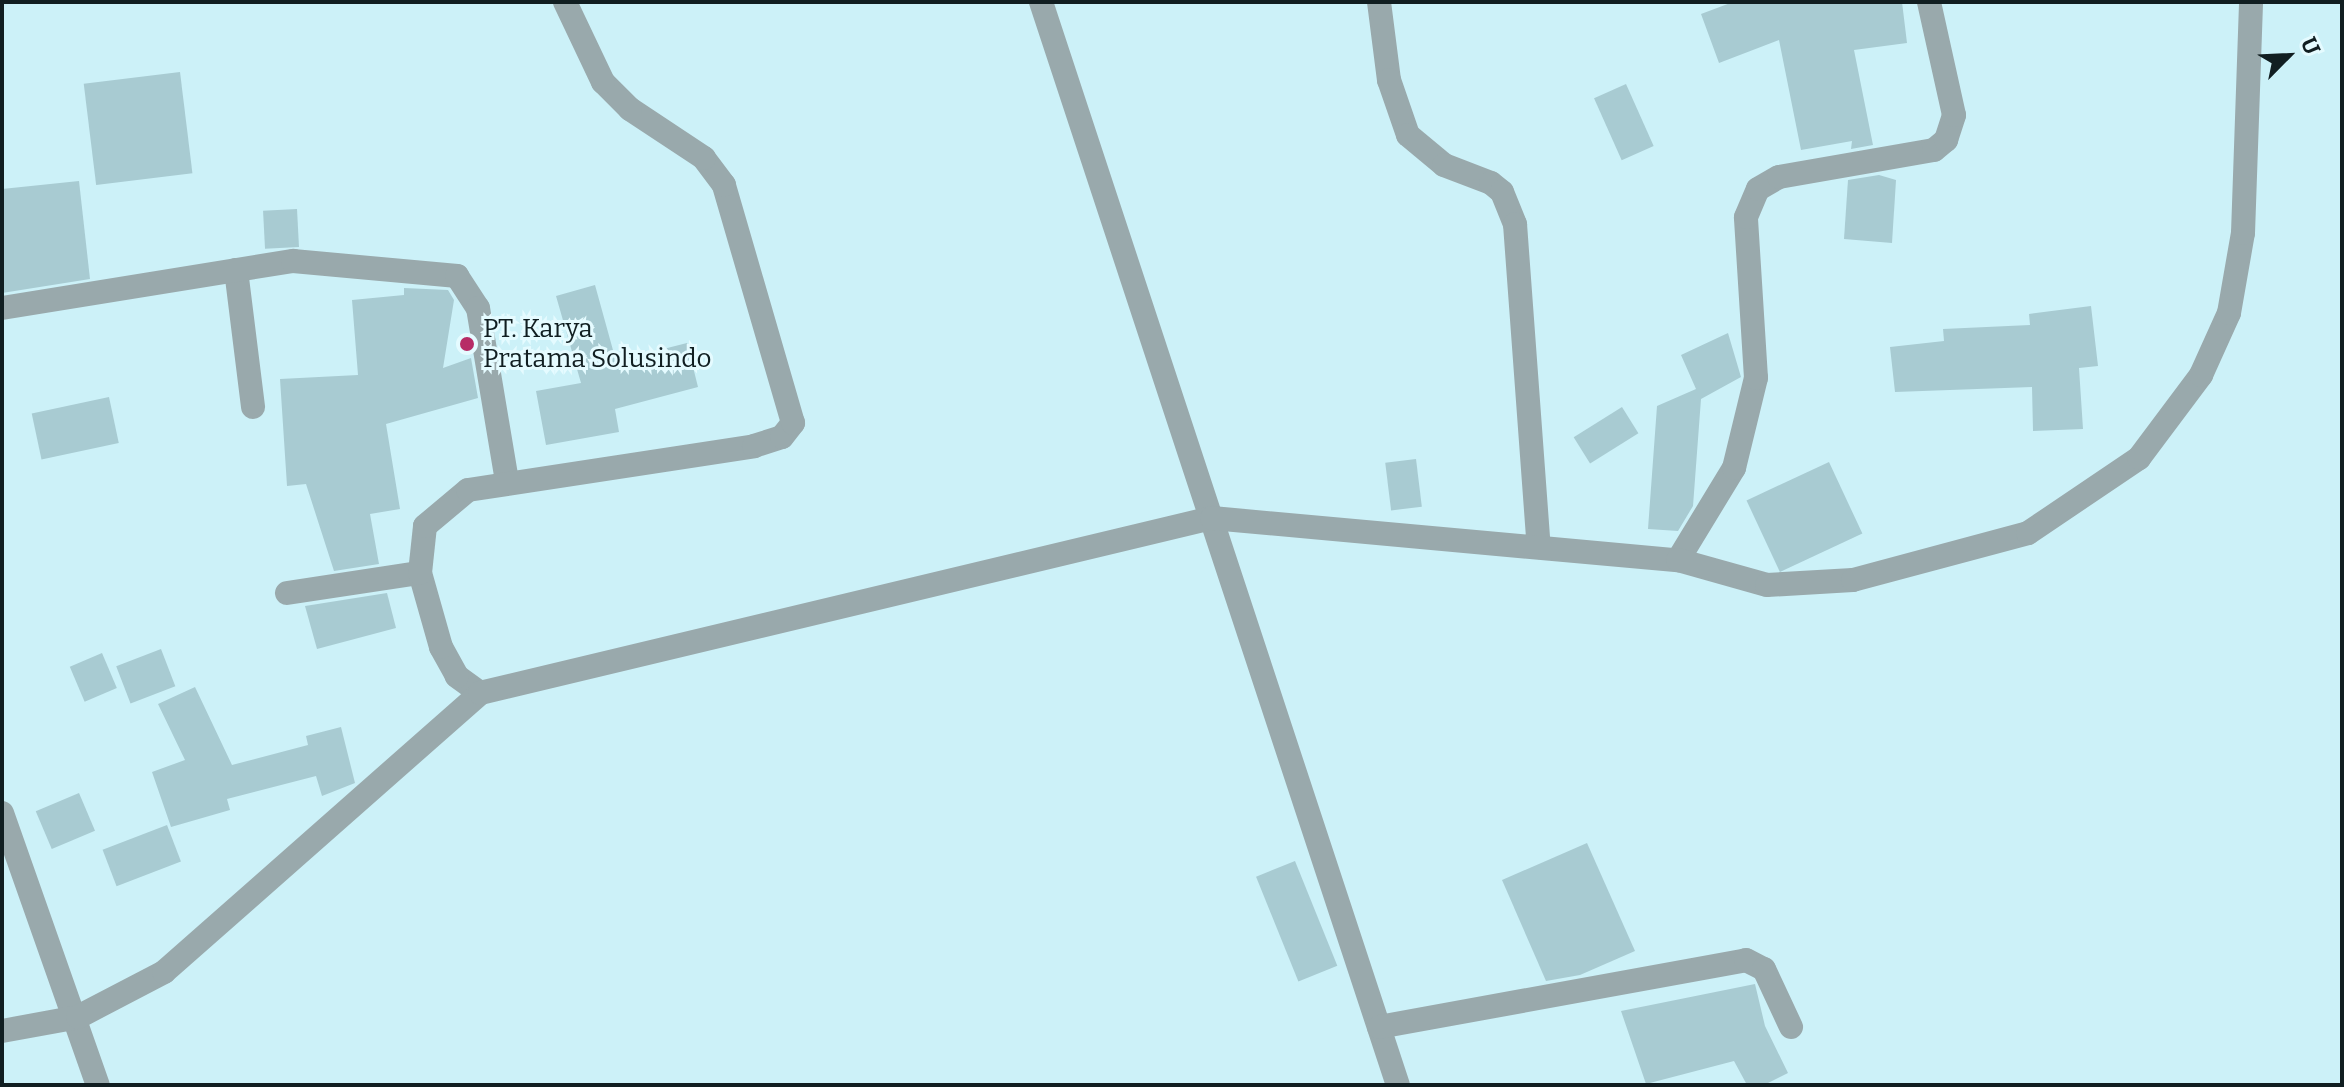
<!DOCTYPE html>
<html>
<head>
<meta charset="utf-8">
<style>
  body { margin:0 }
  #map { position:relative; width:2344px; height:1087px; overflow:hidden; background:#ccf1f8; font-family:Bitter,serif }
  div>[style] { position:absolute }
  .building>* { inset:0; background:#a8cbd2; transform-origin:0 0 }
  .minor>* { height:24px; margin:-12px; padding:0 12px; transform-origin:12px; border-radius:12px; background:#99a9ac }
  .dots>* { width:22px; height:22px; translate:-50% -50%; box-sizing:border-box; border:4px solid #e5fbff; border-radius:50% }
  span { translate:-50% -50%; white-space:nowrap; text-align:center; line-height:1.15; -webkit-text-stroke:6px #e5fbff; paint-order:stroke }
  .poi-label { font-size:26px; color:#111e21 }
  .left { translate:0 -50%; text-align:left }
  .frame { position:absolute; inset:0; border:4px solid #111e21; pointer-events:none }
  .north { position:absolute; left:2248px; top:16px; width:80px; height:80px; -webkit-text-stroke:6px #e5fbff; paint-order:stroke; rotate:66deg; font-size:22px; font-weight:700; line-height:32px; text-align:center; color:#111e21 }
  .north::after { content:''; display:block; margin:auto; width:28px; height:36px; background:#111e21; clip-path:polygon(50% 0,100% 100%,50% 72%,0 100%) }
</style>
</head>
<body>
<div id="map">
  <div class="building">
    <div style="clip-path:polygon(1733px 2px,1902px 2px,1907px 43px,1854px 50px,1873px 145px,1851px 149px,1852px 141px,1801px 150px,1779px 40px,1719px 63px,1701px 14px)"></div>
    <div style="left:180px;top:72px;width:102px;height:97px;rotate:83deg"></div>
    <div style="left:1626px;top:84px;width:68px;height:35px;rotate:66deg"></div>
    <div style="clip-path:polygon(1879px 175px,1896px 180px,1892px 243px,1844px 239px,1848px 180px)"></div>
    <div style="clip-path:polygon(79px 181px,90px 279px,2px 293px,2px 189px)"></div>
    <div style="left:297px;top:209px;width:38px;height:34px;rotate:87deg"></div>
    <div style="clip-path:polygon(595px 285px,616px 361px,687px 343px,698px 387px,615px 409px,619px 432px,546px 445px,536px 391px,581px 383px,556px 296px)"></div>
    <div style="clip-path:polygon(404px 288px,448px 290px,454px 300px,443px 368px,471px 358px,478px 398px,386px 424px,400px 509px,370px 514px,379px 564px,334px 571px,306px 484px,287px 486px,280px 379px,358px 375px,352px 300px,404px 295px)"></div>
    <div style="clip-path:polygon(2091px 306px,2098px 366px,2079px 368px,2083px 429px,2033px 431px,2032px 387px,1895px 392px,1890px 347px,1944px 341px,1943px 329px,2030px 325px,2029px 314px)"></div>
    <div style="clip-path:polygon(1728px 333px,1741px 377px,1701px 399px,1693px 506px,1678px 531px,1648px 529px,1657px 406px,1696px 389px,1681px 355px)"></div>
    <div style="left:109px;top:397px;width:47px;height:79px;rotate:78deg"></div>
    <div style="left:1622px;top:407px;width:31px;height:57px;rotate:58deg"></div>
    <div style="left:1416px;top:459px;width:48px;height:31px;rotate:83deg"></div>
    <div style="left:1829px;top:462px;width:79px;height:91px;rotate:65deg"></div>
    <div style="clip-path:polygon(387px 593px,396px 628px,317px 649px,305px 606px)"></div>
    <div style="left:161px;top:649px;width:40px;height:48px;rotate:69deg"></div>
    <div style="left:102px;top:653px;width:38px;height:35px;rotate:67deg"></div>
    <div style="clip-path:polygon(195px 687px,232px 765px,308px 745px,306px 736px,341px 727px,355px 783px,322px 796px,316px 776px,227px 799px,230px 810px,171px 827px,152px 772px,185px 760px,158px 704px)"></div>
    <div style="left:79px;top:793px;width:41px;height:47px;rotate:67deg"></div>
    <div style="left:167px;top:825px;width:39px;height:69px;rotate:69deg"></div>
    <div style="clip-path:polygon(1587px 843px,1635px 951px,1580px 975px,1546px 981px,1502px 880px)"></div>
    <div style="left:1295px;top:861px;width:113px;height:42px;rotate:68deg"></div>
    <div style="clip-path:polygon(1755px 984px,1765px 1026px,1788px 1073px,1764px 1085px,1747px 1085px,1734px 1061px,1646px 1084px,1621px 1011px)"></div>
  </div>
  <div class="minor">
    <div style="left:1041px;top:2px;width:1140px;rotate:71.76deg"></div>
    <div style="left:1379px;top:2px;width:79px;rotate:82.7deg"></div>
    <div style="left:1389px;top:80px;width:58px;rotate:70.9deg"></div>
    <div style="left:1408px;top:135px;width:47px;rotate:39.8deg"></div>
    <div style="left:1444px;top:165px;width:50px;rotate:21deg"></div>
    <div style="left:1491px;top:183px;width:14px;rotate:39deg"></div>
    <div style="left:1502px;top:192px;width:35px;rotate:68deg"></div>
    <div style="left:1515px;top:224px;width:324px;rotate:85.8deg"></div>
    <div style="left:236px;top:270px;width:138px;rotate:82.9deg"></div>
    <div style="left:2px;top:308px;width:295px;rotate:-9.2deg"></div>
    <div style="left:293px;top:261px;width:165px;rotate:5.2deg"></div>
    <div style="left:457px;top:276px;width:38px;rotate:57deg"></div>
    <div style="left:478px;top:308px;width:175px;rotate:80.5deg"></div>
    <div style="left:1678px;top:560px;width:108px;rotate:-58.7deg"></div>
    <div style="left:1734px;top:468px;width:93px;rotate:-76.3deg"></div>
    <div style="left:1756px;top:378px;width:161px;rotate:-93.6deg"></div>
    <div style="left:1746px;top:217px;width:30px;rotate:-67deg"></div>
    <div style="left:1758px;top:189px;width:24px;rotate:-30deg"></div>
    <div style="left:1779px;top:177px;width:157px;rotate:-9.9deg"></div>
    <div style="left:1934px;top:150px;width:16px;rotate:-40deg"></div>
    <div style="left:1946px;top:140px;width:26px;rotate:-72deg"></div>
    <div style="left:1954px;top:115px;width:116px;rotate:-102.5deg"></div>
    <div style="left:287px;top:593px;width:134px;rotate:-8.6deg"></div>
    <div style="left:480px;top:693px;width:29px;rotate:-144deg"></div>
    <div style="left:457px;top:676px;width:33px;rotate:-119deg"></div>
    <div style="left:441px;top:647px;width:77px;rotate:-105.8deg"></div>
    <div style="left:420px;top:573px;width:47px;rotate:-83.9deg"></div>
    <div style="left:425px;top:526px;width:56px;rotate:-39.9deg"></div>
    <div style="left:468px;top:490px;width:289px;rotate:-8.7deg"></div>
    <div style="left:754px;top:446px;width:29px;rotate:-18deg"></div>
    <div style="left:782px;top:437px;width:18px;rotate:-52deg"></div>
    <div style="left:793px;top:423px;width:248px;rotate:-106.2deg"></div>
    <div style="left:724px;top:185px;width:34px;rotate:-127deg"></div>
    <div style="left:704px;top:158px;width:89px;rotate:-146.5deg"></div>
    <div style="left:630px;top:109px;width:38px;rotate:-135deg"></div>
    <div style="left:603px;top:82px;width:89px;rotate:-115.4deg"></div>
    <div style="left:2px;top:813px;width:288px;rotate:70.6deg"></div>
    <div style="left:1379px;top:1027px;width:373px;rotate:-10.3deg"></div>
    <div style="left:1746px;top:960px;width:20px;rotate:27deg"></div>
    <div style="left:1764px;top:969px;width:64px;rotate:65deg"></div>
    <div style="left:2px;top:1031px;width:77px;rotate:-10.4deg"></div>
    <div style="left:78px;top:1017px;width:97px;rotate:-27.6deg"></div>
    <div style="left:164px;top:972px;width:422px;rotate:-41.4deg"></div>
    <div style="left:480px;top:693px;width:753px;rotate:-13.45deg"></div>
    <div style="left:1212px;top:518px;width:468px;rotate:5.2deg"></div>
    <div style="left:1678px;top:560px;width:92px;rotate:15.7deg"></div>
    <div style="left:1767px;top:585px;width:86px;rotate:-3.3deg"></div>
    <div style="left:1853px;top:580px;width:181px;rotate:-15deg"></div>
    <div style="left:2028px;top:533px;width:134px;rotate:-34deg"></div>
    <div style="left:2139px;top:458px;width:104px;rotate:-53.2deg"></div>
    <div style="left:2201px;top:375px;width:68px;rotate:-65.7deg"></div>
    <div style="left:2229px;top:313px;width:81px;rotate:-80.1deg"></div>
    <div style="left:2243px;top:233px;width:231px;rotate:-88deg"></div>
  </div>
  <div class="dots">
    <div style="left:467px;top:344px;background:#b72c66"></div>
  </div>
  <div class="poi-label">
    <span class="left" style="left:483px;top:344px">PT. Karya<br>Pratama Solusindo</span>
  </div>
  <div class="frame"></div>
  <div class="north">U</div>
</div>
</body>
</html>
